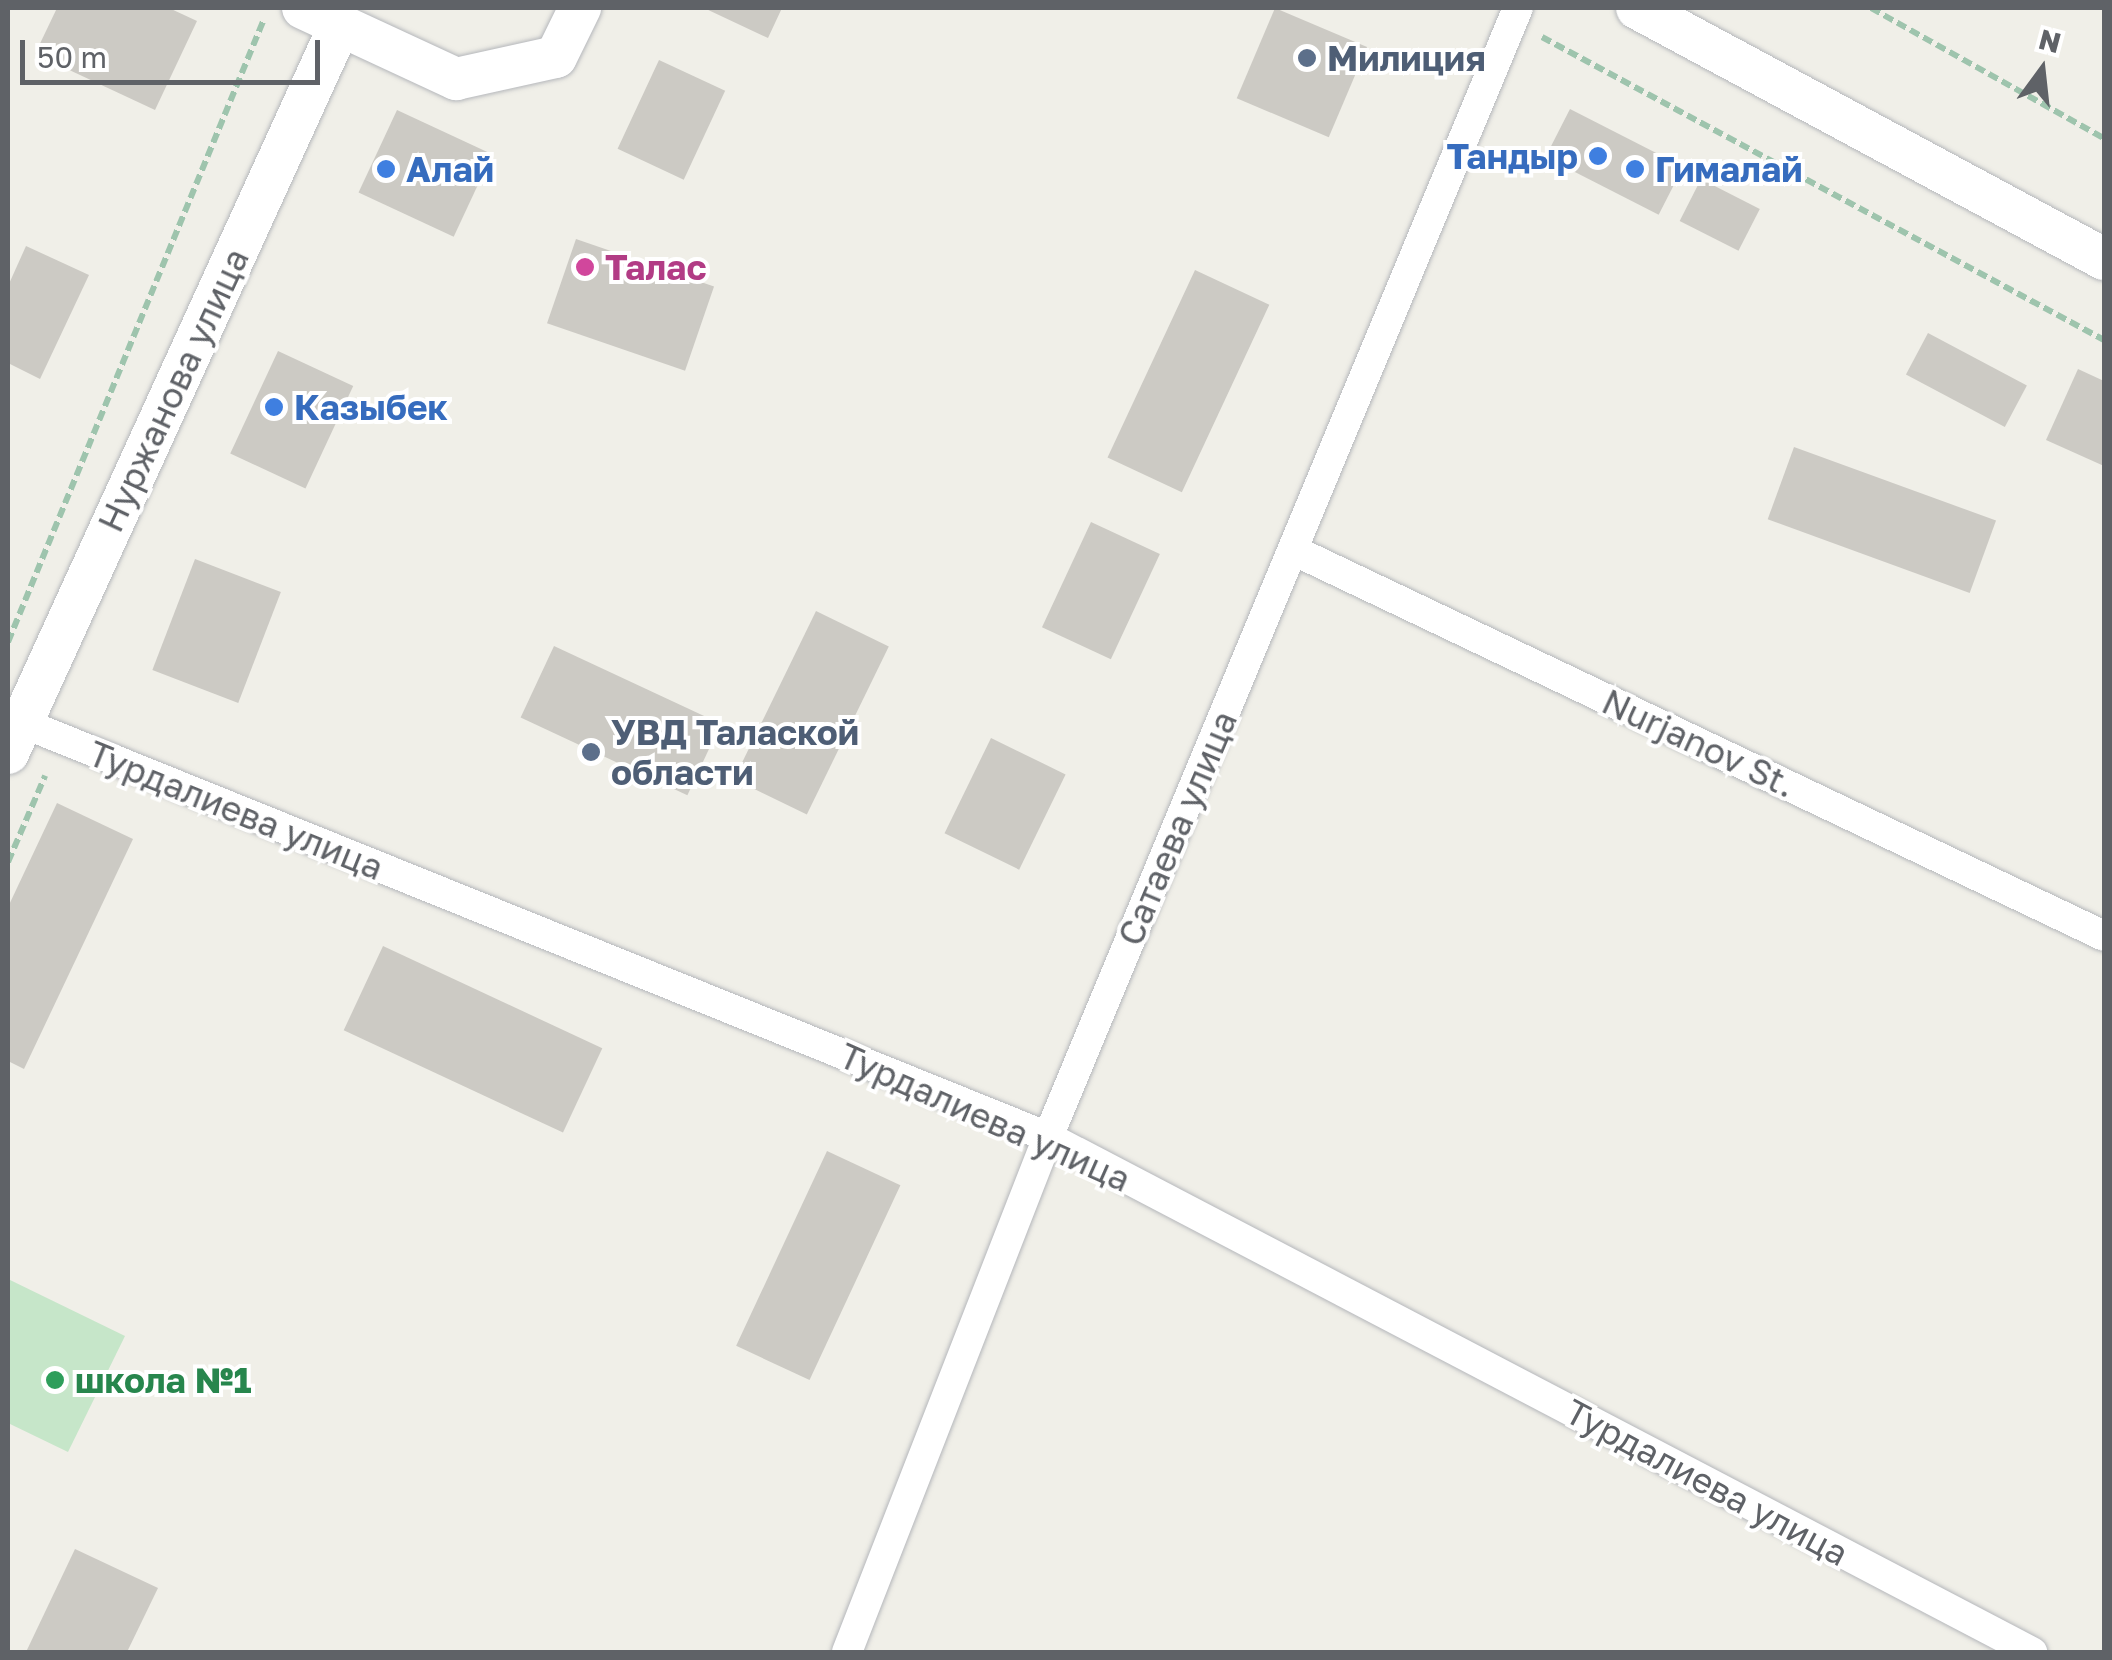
<!DOCTYPE html>
<html>
<head>
<meta charset="utf-8">
<style>
  body { margin:0 }
  #map { position:relative; width:2112px; height:1660px; overflow:hidden; background:#f0efe8; font-family:"Golos Text",sans-serif }
  div>[style] { position:absolute }
  .green>* { inset:0; background:#c6e6c9 }
  .building>* { inset:0; background:#cccac4; transform-origin:0 0 }
  .path>* { height:6px; margin-top:-3px; transform-origin:0; background:repeating-linear-gradient(90deg,#9ec4ad 0 10px,transparent 0 15px) }
  .roads { filter:drop-shadow(0 0 2px #b5b7bb) drop-shadow(0 0 2px #b5b7bb) }
  .street>* { height:30px; margin:-15px; padding:0 15px; transform-origin:15px; border-radius:15px; background:#fff }
  .secondary>* { height:42px; margin:-21px; padding:0 21px; transform-origin:21px; border-radius:21px; background:#fff }
  .dots>* { width:28px; height:28px; translate:-50% -50%; box-sizing:border-box; border:5px solid #fff; border-radius:50% }
  span { translate:-50% -50%; white-space:nowrap; text-align:center; line-height:1.15; -webkit-text-stroke:8px #fff; paint-order:stroke }
  .service-label { font-size:35px; color:#4e5e75; font-weight:700 }
  .left { translate:0 -50%; text-align:left }
  .shop-label { font-size:35px; color:#366cbe; font-weight:700 }
  .right { translate:-100% -50%; text-align:right }
  .hotel-label { font-size:35px; color:#b23c85; font-weight:700 }
  .street-label { font-size:35px; color:#5f6267 }
  .leisure-label { font-size:35px; color:#27864d; font-weight:700 }
  .frame { position:absolute; inset:0; border:10px solid #5f6267; pointer-events:none }
  .north { position:absolute; left:1992px; top:20px; width:100px; height:100px; -webkit-text-stroke:8px #fff; paint-order:stroke; rotate:15deg; font-size:28px; font-weight:700; line-height:40px; text-align:center; color:#5f6267 }
  .north::after { content:''; display:block; margin:auto; width:35px; height:45px; background:#5f6267; clip-path:polygon(50% 0,100% 100%,50% 72%,0 100%) }
  .scale { position:absolute; left:20px; top:40px; width:300px; height:45px; box-sizing:border-box; border:5px solid #5f6267; border-top:0; padding-left:12px; font-size:30px; line-height:35px; white-space:nowrap; color:#5f6267; -webkit-text-stroke:8px #fff; paint-order:stroke }
</style>
</head>
<body>
<div id="map">
  <div class="green">
    <div style="clip-path:polygon(8px 1279px,125px 1336px,68px 1452px,8px 1423px)"></div>
  </div>
  <div class="building">
    <div style="clip-path:polygon(57px 8px,169px 8px,197px 21px,155px 110px,35px 54px)"></div>
    <div style="clip-path:polygon(704px 8px,782px 8px,768px 38px)"></div>
    <div style="left:1275px;top:8px;width:100px;height:98px;rotate:23deg"></div>
    <div style="left:659px;top:60px;width:73px;height:98px;rotate:25deg"></div>
    <div style="left:1570px;top:109px;width:127px;height:54px;rotate:27deg"></div>
    <div style="left:397px;top:110px;width:105px;height:91px;rotate:25deg"></div>
    <div style="left:1701px;top:179px;width:66px;height:47px;rotate:27deg"></div>
    <div style="left:576px;top:239px;width:146px;height:89px;rotate:19deg"></div>
    <div style="clip-path:polygon(26px 246px,89px 275px,40px 379px,8px 363px,8px 286px)"></div>
    <div style="left:1195px;top:270px;width:82px;height:207px;rotate:25deg"></div>
    <div style="left:1928px;top:333px;width:112px;height:47px;rotate:28deg"></div>
    <div style="left:278px;top:351px;width:83px;height:113px;rotate:25deg"></div>
    <div style="clip-path:polygon(2078px 369px,2104px 381px,2104px 466px,2046px 440px)"></div>
    <div style="left:1794px;top:447px;width:215px;height:77px;rotate:20deg"></div>
    <div style="left:1091px;top:522px;width:76px;height:116px;rotate:25deg"></div>
    <div style="left:195px;top:559px;width:92px;height:119px;rotate:21deg"></div>
    <div style="left:816px;top:611px;width:81px;height:187px;rotate:26deg"></div>
    <div style="left:554px;top:646px;width:184px;height:79px;rotate:25deg"></div>
    <div style="left:991px;top:738px;width:83px;height:106px;rotate:26deg"></div>
    <div style="clip-path:polygon(57px 803px,133px 839px,24px 1069px,8px 1061px,8px 907px)"></div>
    <div style="left:383px;top:946px;width:242px;height:93px;rotate:25deg"></div>
    <div style="left:827px;top:1151px;width:81px;height:215px;rotate:25deg"></div>
    <div style="clip-path:polygon(75px 1549px,158px 1588px,127px 1652px,26px 1652px)"></div>
  </div>
  <div class="path">
    <div style="left:1871px;top:8px;width:267px;rotate:29.2deg"></div>
    <div style="left:1542px;top:37px;width:638px;rotate:28.33deg"></div>
    <div style="left:8px;top:642px;width:674px;rotate:-67.66deg"></div>
    <div style="left:8px;top:862px;width:94px;rotate:-66.7deg"></div>
  </div>
  <div class="roads">
    <div class="street">
      <div style="left:1293px;top:550px;width:898px;rotate:25.45deg"></div>
      <div style="left:8px;top:717px;width:1122px;rotate:21.99deg"></div>
      <div style="left:1048px;top:1137px;width:1111px;rotate:27.63deg"></div>
      <div style="left:847px;top:1652px;width:553px;rotate:-68.68deg"></div>
      <div style="left:1048px;top:1137px;width:1223px;rotate:-67.4deg"></div>
    </div>
    <div class="secondary">
      <div style="left:303px;top:8px;width:169px;rotate:24.9deg"></div>
      <div style="left:456px;top:79px;width:102px;rotate:-12.4deg"></div>
      <div style="left:556px;top:57px;width:55px;rotate:-63.9deg"></div>
      <div style="left:1637px;top:8px;width:530px;rotate:28.26deg"></div>
      <div style="left:8px;top:753px;width:798px;rotate:-65.49deg"></div>
    </div>
  </div>
  <div class="dots">
    <div style="left:1307px;top:58px;background:#5c6f8a"></div>
    <div style="left:1598px;top:156px;background:#3f7fe0"></div>
    <div style="left:386px;top:169px;background:#3f7fe0"></div>
    <div style="left:1635px;top:169px;background:#3f7fe0"></div>
    <div style="left:585px;top:267px;background:#d1479c"></div>
    <div style="left:274px;top:407px;background:#3f7fe0"></div>
    <div style="left:591px;top:752px;background:#5c6f8a"></div>
    <div style="left:55px;top:1380px;background:#2e9e5b"></div>
  </div>
  <div class="service-label">
    <span class="left" style="left:1327px;top:58px">Милиция</span>
    <span class="left" style="left:611px;top:752px">УВД Талаской<br>области</span>
  </div>
  <div class="shop-label">
    <span class="right" style="left:1578px;top:156px">Тандыр</span>
    <span class="left" style="left:406px;top:169px">Алай</span>
    <span class="left" style="left:1655px;top:169px">Гималай</span>
    <span class="left" style="left:294px;top:407px">Казыбек</span>
  </div>
  <div class="hotel-label">
    <span class="left" style="left:605px;top:267px">Талас</span>
  </div>
  <div class="street-label">
    <span style="left:173px;top:390px;rotate:-65deg">Нуржанова улица</span>
    <span style="left:1699px;top:743px;rotate:25deg">Nurjanov St.</span>
    <span style="left:236px;top:810px;rotate:22deg">Турдалиева улица</span>
    <span style="left:1177px;top:828px;rotate:-67deg">Сатаева улица</span>
    <span style="left:985px;top:1117px;rotate:24deg">Турдалиева улица</span>
    <span style="left:1707px;top:1482px;rotate:28deg">Турдалиева улица</span>
  </div>
  <div class="leisure-label">
    <span class="left" style="left:75px;top:1380px">школа №1</span>
  </div>
  <div class="frame"></div>
  <div class="north">N</div>
  <div class="scale">50 m</div>
</div>
</body>
</html>
